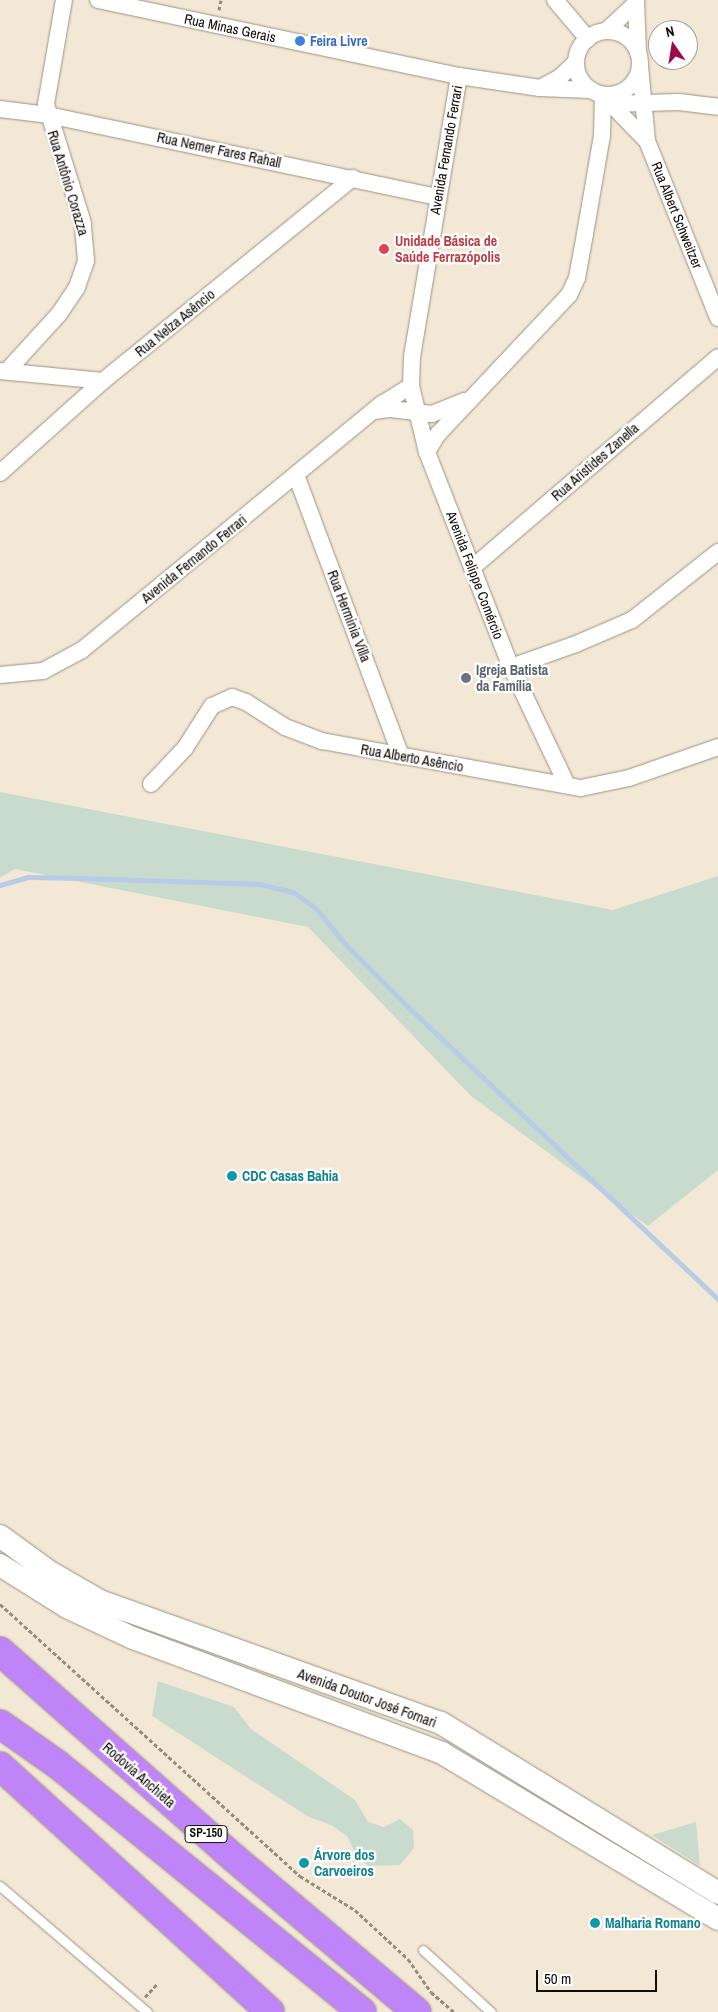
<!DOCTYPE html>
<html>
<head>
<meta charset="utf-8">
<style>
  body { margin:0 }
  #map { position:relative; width:718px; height:2012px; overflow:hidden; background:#f3e8d5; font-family:"Archivo Narrow",sans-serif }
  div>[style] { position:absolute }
  .green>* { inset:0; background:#c9dbcd }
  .stream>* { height:5px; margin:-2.5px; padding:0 2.5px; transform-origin:2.5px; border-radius:2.5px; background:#b9cce7 }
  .path>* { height:3px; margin-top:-1.5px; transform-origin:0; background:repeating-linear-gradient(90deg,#948c7e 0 4px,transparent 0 6.5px) }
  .roads { filter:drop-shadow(0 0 1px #9c9280) drop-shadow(0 0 1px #9c9280) }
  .lane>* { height:9px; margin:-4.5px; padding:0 4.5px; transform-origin:4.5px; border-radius:4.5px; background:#fff }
  .street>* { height:16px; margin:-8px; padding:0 8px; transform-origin:8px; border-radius:8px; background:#fff }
  .street>.ring { margin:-8px; padding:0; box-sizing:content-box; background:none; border:16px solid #fff; border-radius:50% }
  .secondary>* { height:22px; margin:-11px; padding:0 11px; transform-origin:11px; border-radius:11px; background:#fff }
  .highway>* { height:28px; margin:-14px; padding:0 14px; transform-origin:14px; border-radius:14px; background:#bf84f7 }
  .dots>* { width:14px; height:14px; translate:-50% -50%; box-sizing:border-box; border:2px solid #fff; border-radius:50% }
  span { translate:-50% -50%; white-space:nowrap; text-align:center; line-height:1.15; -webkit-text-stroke:4.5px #fff; paint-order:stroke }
  .shield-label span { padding:1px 4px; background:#fff; border:1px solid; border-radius:4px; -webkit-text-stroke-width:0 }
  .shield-label { font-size:12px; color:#100c06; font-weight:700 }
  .street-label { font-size:14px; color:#100c06 }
  .shop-label { font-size:14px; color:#366cbe; font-weight:700 }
  .left { translate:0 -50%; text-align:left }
  .health-label { font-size:14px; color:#be3a42; font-weight:700 }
  .worship-label { font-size:14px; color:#5b616d; font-weight:700 }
  .culture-label { font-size:14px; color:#0d838f; font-weight:700 }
  .north { position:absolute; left:648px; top:20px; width:50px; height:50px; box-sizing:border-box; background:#fff; border:1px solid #9f9e9b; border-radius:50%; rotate:347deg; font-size:14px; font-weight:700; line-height:20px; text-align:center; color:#100c06 }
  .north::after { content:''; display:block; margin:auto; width:18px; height:22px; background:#9f074c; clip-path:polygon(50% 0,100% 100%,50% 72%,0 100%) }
  .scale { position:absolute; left:536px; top:1970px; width:121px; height:22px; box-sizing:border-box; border:2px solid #100c06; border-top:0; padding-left:6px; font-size:15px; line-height:18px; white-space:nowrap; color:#100c06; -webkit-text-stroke:4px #fff; paint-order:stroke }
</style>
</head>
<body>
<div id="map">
  <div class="green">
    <div style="clip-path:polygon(0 792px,613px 910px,718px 876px,718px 1170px,648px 1226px,471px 1096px,308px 927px,15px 869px,0 878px)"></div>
    <div style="clip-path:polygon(158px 1681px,234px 1707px,251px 1729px,355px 1800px,368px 1822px,384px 1827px,400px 1819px,413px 1830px,414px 1848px,400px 1865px,369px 1866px,358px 1859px,347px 1836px,331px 1825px,307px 1816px,152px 1716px)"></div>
    <div style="clip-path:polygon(696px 1822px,700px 1866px,652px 1835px)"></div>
  </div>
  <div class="stream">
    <div style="left:0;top:885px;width:29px;rotate:-16deg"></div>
    <div style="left:28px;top:877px;width:52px;rotate:1.1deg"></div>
    <div style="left:80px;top:878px;width:180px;rotate:1.9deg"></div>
    <div style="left:260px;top:884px;width:34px;rotate:14deg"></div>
    <div style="left:293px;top:892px;width:28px;rotate:35deg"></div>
    <div style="left:316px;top:908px;width:46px;rotate:51.1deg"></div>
    <div style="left:345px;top:944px;width:89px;rotate:45deg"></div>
    <div style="left:408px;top:1007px;width:426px;rotate:43.3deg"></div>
  </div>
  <div class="path">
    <div style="left:219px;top:10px;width:10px;rotate:-79deg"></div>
    <div style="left:0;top:1604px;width:405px;rotate:42.2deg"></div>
    <div style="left:300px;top:1876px;width:65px;rotate:31.7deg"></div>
    <div style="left:355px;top:1910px;width:72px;rotate:42.8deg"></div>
    <div style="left:408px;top:1959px;width:40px;rotate:55.1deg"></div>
    <div style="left:431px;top:1992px;width:30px;rotate:41deg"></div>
    <div style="left:145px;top:1997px;width:18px;rotate:-47deg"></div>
  </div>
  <div class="roads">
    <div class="lane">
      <div style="left:0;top:1886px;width:194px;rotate:40.6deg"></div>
      <div style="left:423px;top:1950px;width:92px;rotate:42.4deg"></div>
    </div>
    <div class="street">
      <div style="left:98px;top:0;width:369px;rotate:11.9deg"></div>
      <div style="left:459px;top:76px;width:82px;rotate:8.4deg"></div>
      <div style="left:540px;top:88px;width:51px;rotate:2.2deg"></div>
      <div style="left:555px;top:0;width:51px;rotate:49.8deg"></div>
      <div style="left:636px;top:0;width:53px;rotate:87.8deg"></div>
      <div style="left:606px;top:31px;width:41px;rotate:-43deg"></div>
      <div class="ring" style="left:576px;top:31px;width:48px;height:48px"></div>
      <div style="left:640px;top:66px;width:75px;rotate:84.7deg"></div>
      <div style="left:647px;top:141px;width:191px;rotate:68.1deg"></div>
      <div style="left:459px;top:76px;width:285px;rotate:99.5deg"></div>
      <div style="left:412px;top:357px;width:29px;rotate:92deg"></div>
      <div style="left:411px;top:386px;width:68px;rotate:76.4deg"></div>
      <div style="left:427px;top:452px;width:231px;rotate:68.7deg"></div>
      <div style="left:511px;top:667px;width:131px;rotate:64.6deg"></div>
      <div style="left:540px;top:88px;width:21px;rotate:-28deg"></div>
      <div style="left:559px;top:78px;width:23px;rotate:-43deg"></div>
      <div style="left:606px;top:99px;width:59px;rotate:45.7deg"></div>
      <div style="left:610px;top:104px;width:69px;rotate:-1.7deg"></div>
      <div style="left:679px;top:102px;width:39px;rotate:7deg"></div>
      <div style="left:0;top:109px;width:48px;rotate:7.1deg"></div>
      <div style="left:48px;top:115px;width:399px;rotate:11.9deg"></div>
      <div style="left:0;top:371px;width:103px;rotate:5.5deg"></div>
      <div style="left:7px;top:371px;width:77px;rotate:-47.6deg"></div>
      <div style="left:59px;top:314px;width:32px;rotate:-56deg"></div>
      <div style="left:77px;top:287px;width:28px;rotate:-71deg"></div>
      <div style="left:86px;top:261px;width:38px;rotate:-95deg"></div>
      <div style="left:83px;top:223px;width:125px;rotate:-107.3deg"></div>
      <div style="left:46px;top:104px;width:106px;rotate:-80.2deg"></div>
      <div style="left:374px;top:411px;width:17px;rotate:-7deg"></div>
      <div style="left:391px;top:409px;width:41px;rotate:7deg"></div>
      <div style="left:432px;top:414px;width:35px;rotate:-22deg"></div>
      <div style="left:427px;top:452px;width:21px;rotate:-59deg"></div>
      <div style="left:438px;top:434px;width:191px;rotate:-46.7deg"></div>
      <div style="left:569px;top:295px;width:19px;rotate:-65deg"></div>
      <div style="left:577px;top:278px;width:45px;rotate:-79.7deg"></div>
      <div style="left:585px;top:234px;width:99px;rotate:-80.2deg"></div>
      <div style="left:602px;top:136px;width:41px;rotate:-88.6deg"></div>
      <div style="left:0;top:473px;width:138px;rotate:-41.8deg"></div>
      <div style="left:103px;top:381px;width:322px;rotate:-39.1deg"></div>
      <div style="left:296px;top:475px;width:300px;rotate:69.5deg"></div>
      <div style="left:472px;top:568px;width:324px;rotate:-40.6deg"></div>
      <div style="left:511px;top:667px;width:69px;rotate:-19.5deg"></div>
      <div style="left:576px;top:644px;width:61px;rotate:-23.2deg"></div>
      <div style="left:632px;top:620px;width:110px;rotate:-38.3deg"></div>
      <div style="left:0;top:675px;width:43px;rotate:-5.3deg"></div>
      <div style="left:43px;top:671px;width:44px;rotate:-28.3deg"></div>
      <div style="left:82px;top:650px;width:388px;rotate:-39.4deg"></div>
      <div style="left:382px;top:404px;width:34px;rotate:-32deg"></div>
      <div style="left:151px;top:784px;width:50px;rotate:-46.6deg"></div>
      <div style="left:185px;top:748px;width:50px;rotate:-57.3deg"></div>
      <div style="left:212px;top:706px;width:22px;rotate:-24deg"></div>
      <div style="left:232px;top:697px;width:15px;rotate:20deg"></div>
      <div style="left:246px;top:702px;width:46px;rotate:32.7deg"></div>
      <div style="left:285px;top:727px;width:40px;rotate:21deg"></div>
      <div style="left:322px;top:741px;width:263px;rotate:10.3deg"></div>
      <div style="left:581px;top:788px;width:49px;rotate:-11.8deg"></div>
      <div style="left:629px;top:778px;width:94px;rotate:-19.2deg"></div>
    </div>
    <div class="secondary">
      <div style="left:0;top:1536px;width:59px;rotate:36.1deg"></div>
      <div style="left:48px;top:1571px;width:60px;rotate:30deg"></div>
      <div style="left:100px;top:1601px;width:362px;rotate:19.7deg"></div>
      <div style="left:441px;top:1723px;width:325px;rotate:31.5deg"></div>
      <div style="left:0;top:1565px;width:79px;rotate:32.1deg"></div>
      <div style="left:67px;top:1607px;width:73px;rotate:25.2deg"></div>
      <div style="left:133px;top:1638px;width:330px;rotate:20.4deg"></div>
      <div style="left:442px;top:1753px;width:322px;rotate:31deg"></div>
    </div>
    <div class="highway">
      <div style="left:0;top:1651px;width:312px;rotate:41.5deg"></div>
      <div style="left:234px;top:1858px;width:239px;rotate:40.1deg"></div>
      <div style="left:0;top:1724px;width:70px;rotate:35.1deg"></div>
      <div style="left:57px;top:1764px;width:393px;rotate:39.1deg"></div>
      <div style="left:0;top:1766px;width:365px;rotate:42.3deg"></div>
    </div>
  </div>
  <div class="dots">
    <div style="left:300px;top:41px;background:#3f7fe0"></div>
    <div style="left:384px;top:249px;background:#e0444e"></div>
    <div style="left:466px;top:678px;background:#6b7280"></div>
    <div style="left:232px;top:1176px;background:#0f9aa8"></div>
    <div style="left:304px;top:1863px;background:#0f9aa8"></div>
    <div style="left:595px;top:1923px;background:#0f9aa8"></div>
  </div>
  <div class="shield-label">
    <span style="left:206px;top:1834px">SP-150</span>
  </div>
  <div class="street-label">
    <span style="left:230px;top:28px;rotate:12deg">Rua Minas Gerais</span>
    <span style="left:219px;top:150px;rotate:12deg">Rua Nemer Fares Rahall</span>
    <span style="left:446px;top:150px;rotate:-80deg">Avenida Fernando Ferrari</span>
    <span style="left:68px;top:183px;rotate:73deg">Rua Antônio Corazza</span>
    <span style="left:677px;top:215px;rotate:68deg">Rua Albert Schweitzer</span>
    <span style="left:175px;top:323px;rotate:-39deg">Rua Nelza Asêncio</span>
    <span style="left:595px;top:462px;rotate:-41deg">Rua Aristides Zanella</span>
    <span style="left:194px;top:559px;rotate:-39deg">Avenida Fernando Ferrari</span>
    <span style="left:475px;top:575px;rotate:69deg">Avenida Felippe Comércio</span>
    <span style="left:349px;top:616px;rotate:69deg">Rua Herminia Villa</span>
    <span style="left:412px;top:758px;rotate:10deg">Rua Alberto Asêncio</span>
    <span style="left:367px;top:1698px;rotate:20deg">Avenida Doutor José Fornari</span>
    <span style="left:139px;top:1775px;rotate:41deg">Rodovia Anchieta</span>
  </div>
  <div class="shop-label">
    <span class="left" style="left:310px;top:41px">Feira Livre</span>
  </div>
  <div class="health-label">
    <span class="left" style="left:395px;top:249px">Unidade Básica de<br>Saúde Ferrazópolis</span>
  </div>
  <div class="worship-label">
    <span class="left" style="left:476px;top:678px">Igreja Batista<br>da Família</span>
  </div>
  <div class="culture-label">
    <span class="left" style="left:242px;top:1176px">CDC Casas Bahia</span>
    <span class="left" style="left:314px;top:1863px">Árvore dos<br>Carvoeiros</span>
    <span class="left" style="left:605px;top:1923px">Malharia Romano</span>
  </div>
  <div class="north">N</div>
  <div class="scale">50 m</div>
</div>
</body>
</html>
